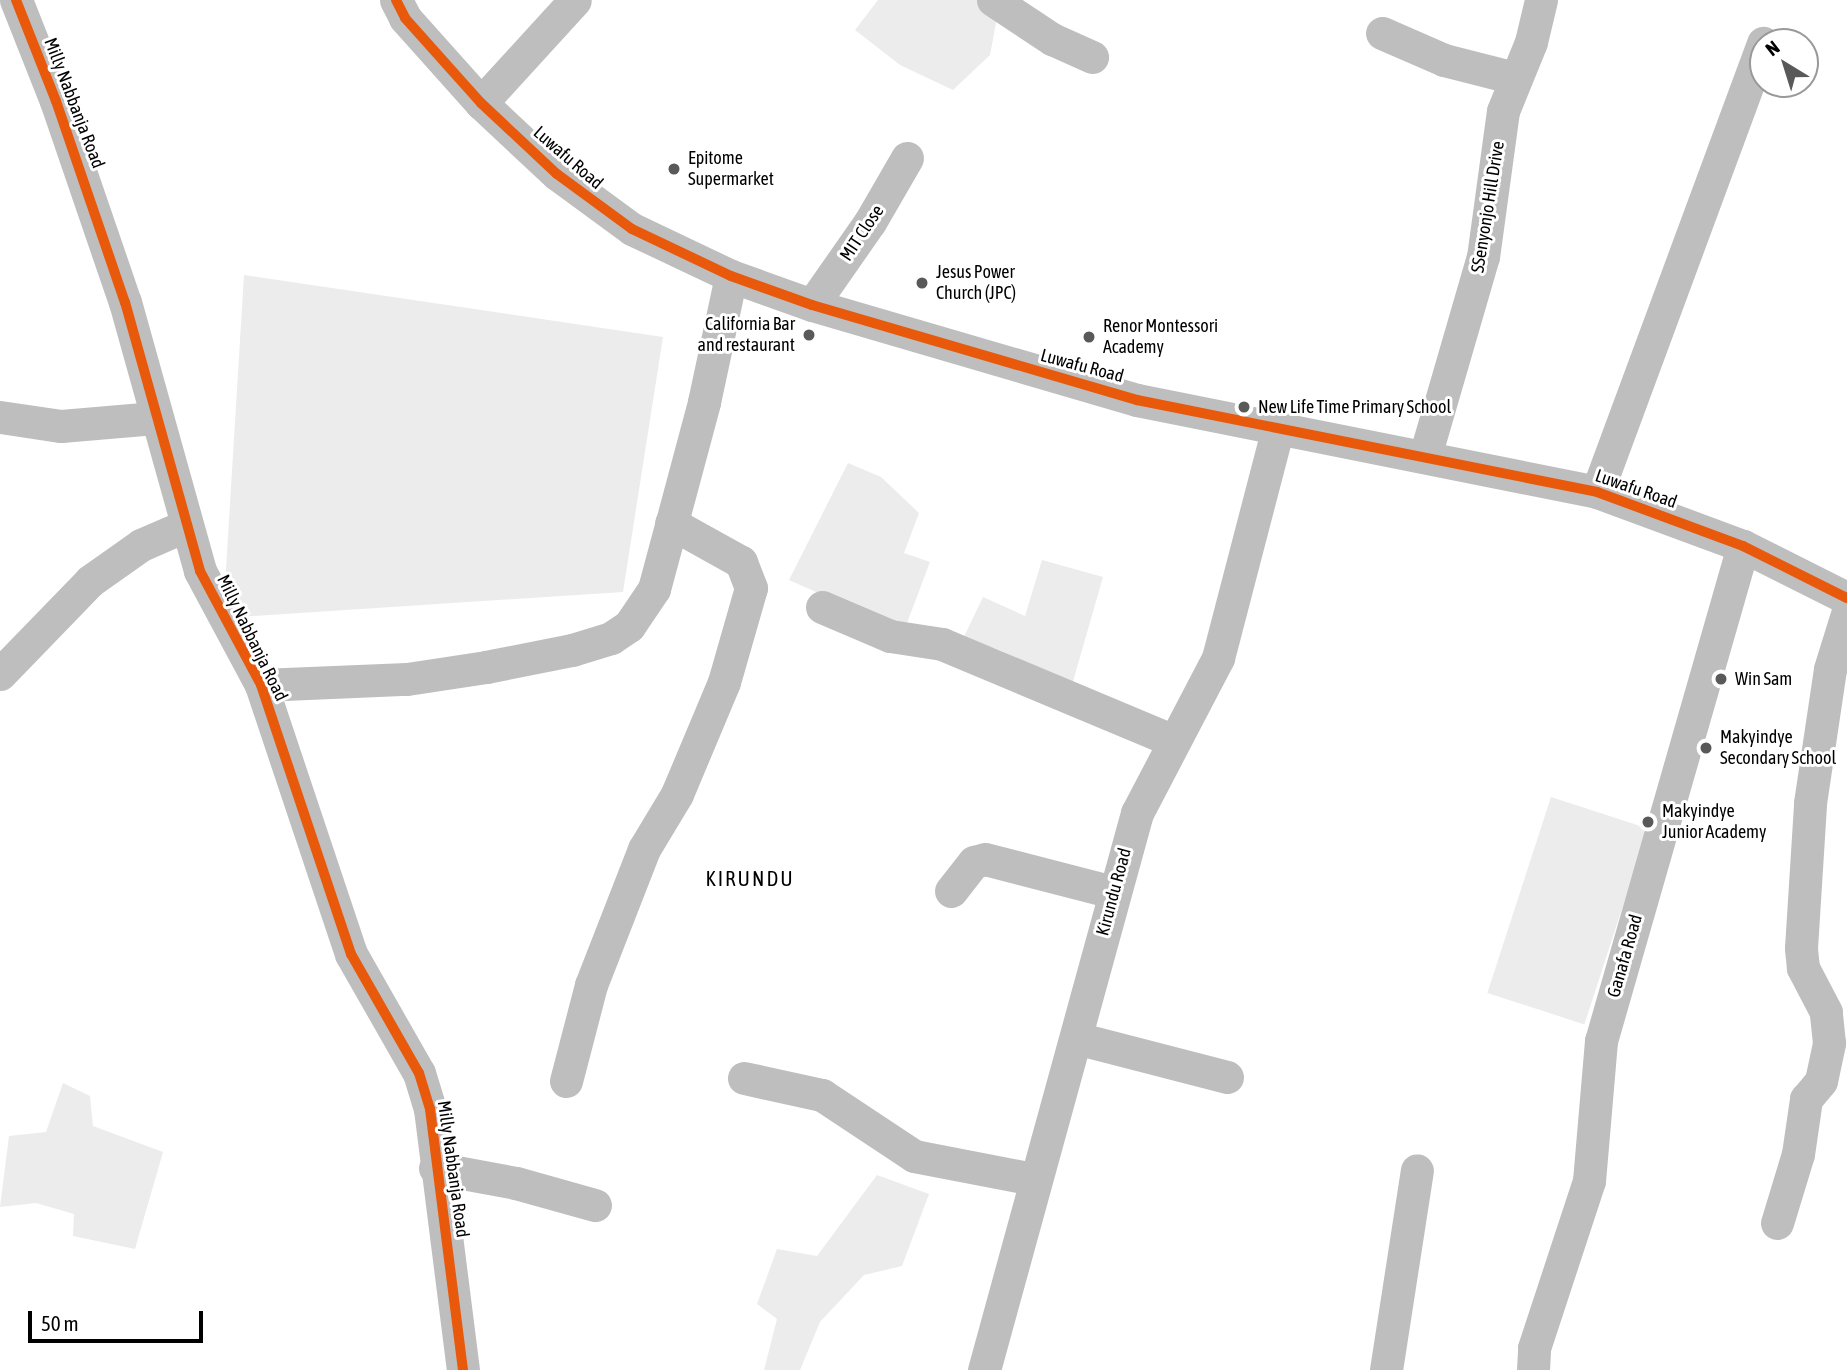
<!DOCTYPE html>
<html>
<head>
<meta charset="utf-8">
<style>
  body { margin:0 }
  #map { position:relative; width:1847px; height:1370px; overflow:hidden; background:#fff; font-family:"Asap Condensed",sans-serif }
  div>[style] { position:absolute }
  .green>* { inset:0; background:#ececec; transform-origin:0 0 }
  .minor>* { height:33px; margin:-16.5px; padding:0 16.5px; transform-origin:16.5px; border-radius:16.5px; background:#bebebe }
  .cycleway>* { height:10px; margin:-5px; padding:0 5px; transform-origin:5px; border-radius:5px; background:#e8590c }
  .dots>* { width:19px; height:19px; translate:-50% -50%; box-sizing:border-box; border:4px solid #fff; border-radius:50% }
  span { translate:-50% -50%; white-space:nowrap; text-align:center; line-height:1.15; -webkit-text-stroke:6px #fff; paint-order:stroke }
  .street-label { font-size:18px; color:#000 }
  .poi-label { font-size:18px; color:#000 }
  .left { translate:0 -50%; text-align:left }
  .right { translate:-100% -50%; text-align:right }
  .quarter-label { font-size:21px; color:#000; letter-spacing:2px }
  .north { position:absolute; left:1749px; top:28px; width:70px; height:70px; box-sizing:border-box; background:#fff; border:2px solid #999; border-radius:50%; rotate:322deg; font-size:19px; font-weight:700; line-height:28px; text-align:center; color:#000 }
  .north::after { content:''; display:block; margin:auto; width:24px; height:32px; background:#595959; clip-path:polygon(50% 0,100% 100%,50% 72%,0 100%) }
  .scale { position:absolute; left:28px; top:1311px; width:175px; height:32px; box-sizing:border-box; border:4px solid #000; border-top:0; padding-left:9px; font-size:21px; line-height:24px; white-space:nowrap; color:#000; -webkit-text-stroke:5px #fff; paint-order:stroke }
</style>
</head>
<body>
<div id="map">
  <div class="green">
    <div style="clip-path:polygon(878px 0,984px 0,998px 12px,990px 55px,953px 90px,900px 65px,855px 30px)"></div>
    <div style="clip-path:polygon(244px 275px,663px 337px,623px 592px,223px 618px)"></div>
    <div style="clip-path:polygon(848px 463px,881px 477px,919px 513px,904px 553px,930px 562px,904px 631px,789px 580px)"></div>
    <div style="clip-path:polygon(1042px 560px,1103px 577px,1072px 685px,1012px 663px,1006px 653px,994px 648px,985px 655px,961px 643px,983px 597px,1025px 616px)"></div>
    <div style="left:1551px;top:797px;width:102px;height:206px;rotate:18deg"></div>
    <div style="clip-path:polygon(63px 1083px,90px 1096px,93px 1126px,163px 1152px,135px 1249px,73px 1236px,74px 1214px,36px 1203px,0 1207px,9px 1136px,46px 1132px)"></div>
    <div style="clip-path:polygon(877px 1175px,929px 1194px,902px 1266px,864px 1275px,820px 1322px,800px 1370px,764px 1370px,777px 1319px,757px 1304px,777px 1249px,817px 1256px)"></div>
  </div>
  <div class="minor">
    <div style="left:16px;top:0;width:109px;rotate:68.4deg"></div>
    <div style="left:56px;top:101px;width:213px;rotate:71.1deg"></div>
    <div style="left:125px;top:302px;width:279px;rotate:74.4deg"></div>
    <div style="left:200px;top:571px;width:129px;rotate:61.8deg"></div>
    <div style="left:261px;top:685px;width:284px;rotate:71.5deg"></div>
    <div style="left:351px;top:954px;width:137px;rotate:60.3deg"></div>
    <div style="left:419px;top:1073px;width:38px;rotate:73deg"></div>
    <div style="left:430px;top:1109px;width:263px;rotate:82.8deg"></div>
    <div style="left:396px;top:0;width:20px;rotate:63deg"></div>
    <div style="left:405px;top:18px;width:114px;rotate:48.2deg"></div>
    <div style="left:481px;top:103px;width:104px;rotate:43.1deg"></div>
    <div style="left:557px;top:174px;width:93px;rotate:36.3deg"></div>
    <div style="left:632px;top:229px;width:110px;rotate:25.4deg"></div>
    <div style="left:731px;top:276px;width:86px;rotate:19.7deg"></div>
    <div style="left:812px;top:305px;width:339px;rotate:16.3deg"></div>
    <div style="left:1137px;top:400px;width:469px;rotate:11.3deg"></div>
    <div style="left:1597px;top:492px;width:156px;rotate:20.3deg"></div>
    <div style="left:1743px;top:546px;width:116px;rotate:26.6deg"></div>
    <div style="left:993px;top:0;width:71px;rotate:33.5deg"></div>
    <div style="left:1052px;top:39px;width:44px;rotate:24.2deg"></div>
    <div style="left:1382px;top:33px;width:68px;rotate:23.5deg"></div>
    <div style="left:1444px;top:60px;width:73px;rotate:14.2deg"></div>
    <div style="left:481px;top:103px;width:139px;rotate:-47.6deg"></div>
    <div style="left:812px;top:305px;width:101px;rotate:-55.1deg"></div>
    <div style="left:870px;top:222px;width:74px;rotate:-60deg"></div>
    <div style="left:0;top:417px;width:62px;rotate:8.4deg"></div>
    <div style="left:61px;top:426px;width:94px;rotate:-4.9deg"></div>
    <div style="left:1425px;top:456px;width:207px;rotate:-73.8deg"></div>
    <div style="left:1483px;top:257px;width:147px;rotate:-82.2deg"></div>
    <div style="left:1503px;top:111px;width:74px;rotate:-67.9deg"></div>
    <div style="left:1531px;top:42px;width:43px;rotate:-76.6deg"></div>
    <div style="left:1597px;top:492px;width:479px;rotate:-69.7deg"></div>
    <div style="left:822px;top:607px;width:74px;rotate:23.1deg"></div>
    <div style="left:890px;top:636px;width:53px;rotate:8.7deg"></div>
    <div style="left:942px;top:644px;width:248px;rotate:22.7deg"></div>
    <div style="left:0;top:674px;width:129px;rotate:-45.9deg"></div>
    <div style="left:90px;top:581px;width:62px;rotate:-35.2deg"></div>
    <div style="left:141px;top:545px;width:48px;rotate:-23.4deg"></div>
    <div style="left:261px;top:685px;width:146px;rotate:-2.4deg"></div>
    <div style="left:407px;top:679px;width:80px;rotate:-8.6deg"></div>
    <div style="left:486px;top:667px;width:88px;rotate:-11.2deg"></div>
    <div style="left:572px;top:650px;width:41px;rotate:-17.1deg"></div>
    <div style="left:611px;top:638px;width:22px;rotate:-34deg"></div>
    <div style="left:629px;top:626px;width:45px;rotate:-56deg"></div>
    <div style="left:654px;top:589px;width:194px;rotate:-75deg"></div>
    <div style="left:704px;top:402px;width:129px;rotate:-77.9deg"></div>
    <div style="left:951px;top:891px;width:37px;rotate:-52deg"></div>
    <div style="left:974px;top:862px;width:11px;rotate:-15deg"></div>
    <div style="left:985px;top:859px;width:132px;rotate:14.5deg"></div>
    <div style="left:1076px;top:1038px;width:156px;rotate:14.5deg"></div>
    <div style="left:744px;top:1078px;width:80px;rotate:12.3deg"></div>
    <div style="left:822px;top:1095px;width:110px;rotate:33.5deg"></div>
    <div style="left:914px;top:1156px;width:121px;rotate:10.9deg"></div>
    <div style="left:566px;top:1081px;width:99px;rotate:-75.4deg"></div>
    <div style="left:591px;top:985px;width:146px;rotate:-68.7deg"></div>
    <div style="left:644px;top:849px;width:64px;rotate:-59deg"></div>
    <div style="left:677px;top:794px;width:121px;rotate:-67.2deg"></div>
    <div style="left:724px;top:682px;width:98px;rotate:-74deg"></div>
    <div style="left:751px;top:588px;width:28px;rotate:-111deg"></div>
    <div style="left:741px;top:562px;width:80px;rotate:-150.9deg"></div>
    <div style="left:435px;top:1168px;width:82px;rotate:10.5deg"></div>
    <div style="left:516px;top:1183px;width:82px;rotate:15.6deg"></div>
    <div style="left:1777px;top:1223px;width:72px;rotate:-73.1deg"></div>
    <div style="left:1798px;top:1154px;width:56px;rotate:-81.7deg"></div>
    <div style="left:1806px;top:1099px;width:23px;rotate:-50deg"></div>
    <div style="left:1821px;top:1081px;width:39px;rotate:-78deg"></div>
    <div style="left:1829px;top:1043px;width:31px;rotate:-96deg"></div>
    <div style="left:1826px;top:1012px;width:50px;rotate:-117.6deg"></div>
    <div style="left:1803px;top:968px;width:20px;rotate:-96deg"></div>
    <div style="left:1801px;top:948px;width:145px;rotate:-86.4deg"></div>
    <div style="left:1810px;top:803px;width:135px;rotate:-81.5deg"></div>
    <div style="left:1830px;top:669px;width:58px;rotate:-72.8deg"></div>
    <div style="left:984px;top:1370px;width:578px;rotate:-74.64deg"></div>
    <div style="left:1137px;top:813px;width:175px;rotate:-62.4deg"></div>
    <div style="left:1218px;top:658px;width:239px;rotate:-75.4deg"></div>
    <div style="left:1386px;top:1370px;width:202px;rotate:-81.2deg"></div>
    <div style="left:1533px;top:1370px;width:22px;rotate:-87deg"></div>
    <div style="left:1534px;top:1348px;width:176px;rotate:-71.8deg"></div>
    <div style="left:1589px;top:1181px;width:141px;rotate:-85.1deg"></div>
    <div style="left:1601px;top:1041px;width:515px;rotate:-73.99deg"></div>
  </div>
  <div class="cycleway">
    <div style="left:16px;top:0;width:109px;rotate:68.4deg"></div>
    <div style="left:56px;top:101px;width:213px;rotate:71.1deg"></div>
    <div style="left:125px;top:302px;width:279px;rotate:74.4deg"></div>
    <div style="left:200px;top:571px;width:129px;rotate:61.8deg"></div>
    <div style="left:261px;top:685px;width:284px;rotate:71.5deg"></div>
    <div style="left:351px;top:954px;width:137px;rotate:60.3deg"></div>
    <div style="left:419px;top:1073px;width:38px;rotate:73deg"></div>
    <div style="left:430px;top:1109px;width:263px;rotate:82.8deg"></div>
    <div style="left:396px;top:0;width:20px;rotate:63deg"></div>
    <div style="left:405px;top:18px;width:114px;rotate:48.2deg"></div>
    <div style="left:481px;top:103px;width:104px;rotate:43.1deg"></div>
    <div style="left:557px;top:174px;width:93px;rotate:36.3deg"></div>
    <div style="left:632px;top:229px;width:110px;rotate:25.4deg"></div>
    <div style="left:731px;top:276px;width:86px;rotate:19.7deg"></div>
    <div style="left:812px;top:305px;width:339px;rotate:16.3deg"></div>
    <div style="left:1137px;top:400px;width:469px;rotate:11.3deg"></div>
    <div style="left:1597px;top:492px;width:156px;rotate:20.3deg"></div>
    <div style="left:1743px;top:546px;width:116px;rotate:26.6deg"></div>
  </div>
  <div class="dots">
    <div style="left:674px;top:169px;background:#595959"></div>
    <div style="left:922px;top:283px;background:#595959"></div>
    <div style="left:809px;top:335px;background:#595959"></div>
    <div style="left:1089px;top:337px;background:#595959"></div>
    <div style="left:1244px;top:407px;background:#595959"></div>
    <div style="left:1721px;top:679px;background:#595959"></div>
    <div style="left:1706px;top:748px;background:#595959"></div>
    <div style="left:1648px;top:822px;background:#595959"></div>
  </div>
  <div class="street-label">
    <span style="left:74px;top:103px;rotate:69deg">Milly Nabbanja Road</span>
    <span style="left:568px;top:158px;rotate:41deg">Luwafu Road</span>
    <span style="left:1488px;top:207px;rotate:-81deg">SSenyonjo Hill Drive</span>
    <span style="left:862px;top:233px;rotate:-56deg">MIT Close</span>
    <span style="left:1082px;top:366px;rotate:15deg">Luwafu Road</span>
    <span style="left:1636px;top:489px;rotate:19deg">Luwafu Road</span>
    <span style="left:252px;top:638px;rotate:64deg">Milly Nabbanja Road</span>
    <span style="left:1114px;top:892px;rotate:-75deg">Kirundu Road</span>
    <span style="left:1625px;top:956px;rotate:-74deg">Ganafa Road</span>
    <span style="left:453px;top:1169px;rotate:82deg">Milly Nabbanja Road</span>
  </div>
  <div class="poi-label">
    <span class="left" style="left:688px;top:169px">Epitome<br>Supermarket</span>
    <span class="left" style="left:936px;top:283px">Jesus Power<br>Church (JPC)</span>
    <span class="right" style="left:795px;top:335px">California Bar<br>and restaurant</span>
    <span class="left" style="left:1103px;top:337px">Renor Montessori<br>Academy</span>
    <span class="left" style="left:1258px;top:407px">New Life Time Primary School</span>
    <span class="left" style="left:1735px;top:679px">Win Sam</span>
    <span class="left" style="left:1720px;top:748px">Makyindye<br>Secondary School</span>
    <span class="left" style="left:1662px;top:822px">Makyindye<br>Junior Academy</span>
  </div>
  <div class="quarter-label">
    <span style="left:750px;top:878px">KIRUNDU</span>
  </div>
  <div class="north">N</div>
  <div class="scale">50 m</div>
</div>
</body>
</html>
